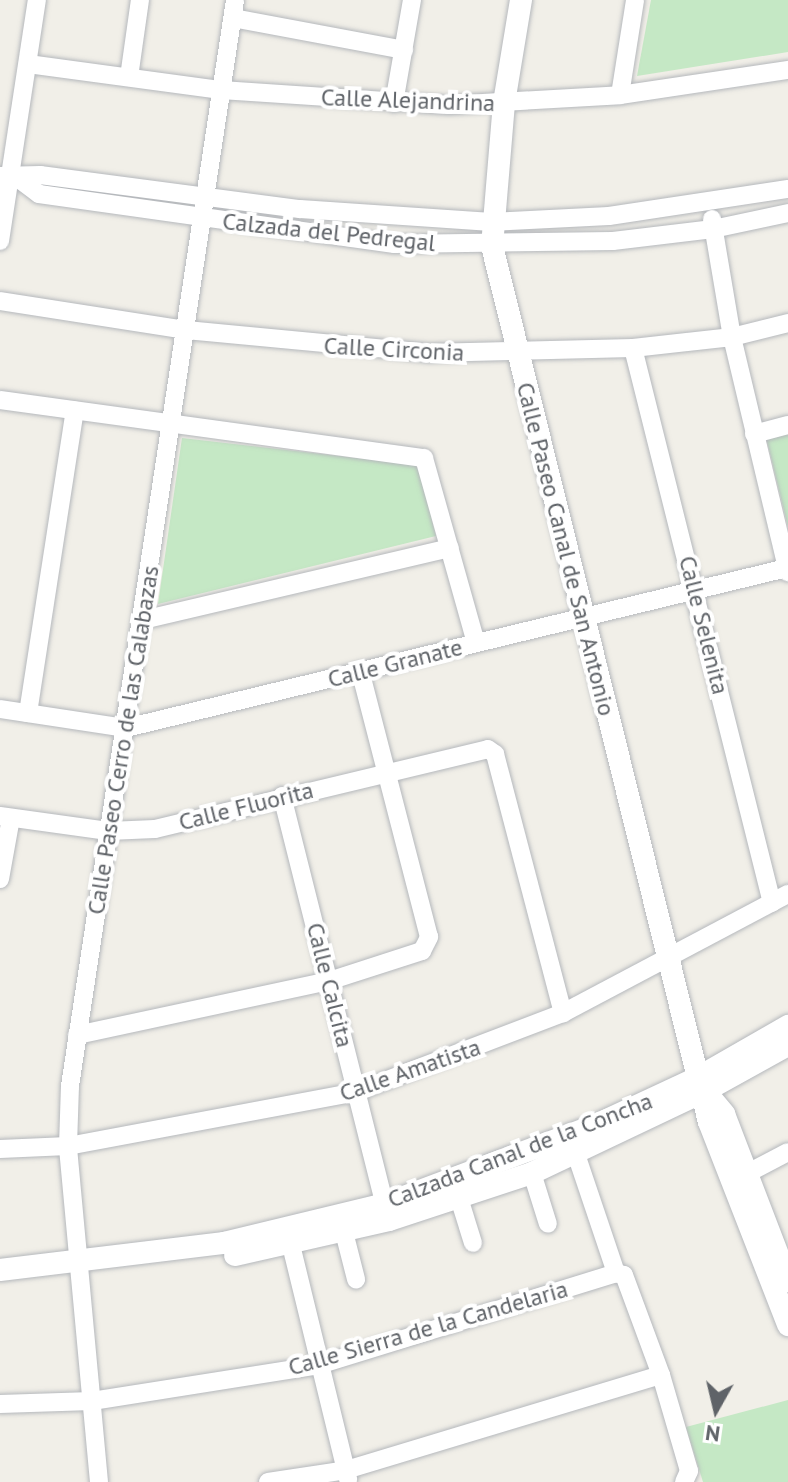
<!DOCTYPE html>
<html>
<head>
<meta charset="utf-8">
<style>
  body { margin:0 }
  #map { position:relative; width:788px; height:1482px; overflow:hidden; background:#f1efe8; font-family:"PT Sans",sans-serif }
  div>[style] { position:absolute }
  .green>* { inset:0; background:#c5e8c5 }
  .roads { filter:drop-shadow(0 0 2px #b5b8bc) drop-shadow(0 0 2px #b5b8bc) }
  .minor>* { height:18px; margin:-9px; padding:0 9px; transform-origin:9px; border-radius:9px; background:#fff }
  .tertiary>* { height:22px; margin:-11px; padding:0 11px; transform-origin:11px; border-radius:11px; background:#fff }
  span { translate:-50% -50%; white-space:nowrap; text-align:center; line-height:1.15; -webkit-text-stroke:8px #fff; paint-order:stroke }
  .street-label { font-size:24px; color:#5f6368 }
  .north { position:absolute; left:676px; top:1370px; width:80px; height:80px; -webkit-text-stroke:6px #fff; paint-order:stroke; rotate:188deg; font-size:22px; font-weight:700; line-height:32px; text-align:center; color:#5f6368 }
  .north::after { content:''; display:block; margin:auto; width:28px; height:36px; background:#5f6368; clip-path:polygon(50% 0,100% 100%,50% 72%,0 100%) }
</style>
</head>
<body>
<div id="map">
  <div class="green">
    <div style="clip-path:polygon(651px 0,788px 0,788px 52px,637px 76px)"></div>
    <div style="clip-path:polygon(788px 433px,788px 527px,766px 437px)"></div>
    <div style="clip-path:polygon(182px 438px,418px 465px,436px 536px,158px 604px)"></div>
    <div style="clip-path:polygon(788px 1400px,788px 1482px,703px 1482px,686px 1427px)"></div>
  </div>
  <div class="roads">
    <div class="minor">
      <div style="left:233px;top:18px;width:174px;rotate:10.6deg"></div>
      <div style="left:28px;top:64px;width:195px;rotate:7.7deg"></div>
      <div style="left:221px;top:90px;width:228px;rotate:3.8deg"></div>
      <div style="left:449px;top:105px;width:171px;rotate:-3.3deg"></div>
      <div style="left:620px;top:95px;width:170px;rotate:-8.5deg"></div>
      <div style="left:129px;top:77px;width:78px;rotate:-81.9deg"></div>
      <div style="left:620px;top:95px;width:96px;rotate:-81deg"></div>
      <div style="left:394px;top:103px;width:105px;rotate:-80.1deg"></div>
      <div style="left:0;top:176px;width:40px;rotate:-1.4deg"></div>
      <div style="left:40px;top:175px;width:262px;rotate:7.5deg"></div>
      <div style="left:300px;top:209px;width:192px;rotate:3.9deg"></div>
      <div style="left:492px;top:222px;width:117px;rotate:-2.9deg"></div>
      <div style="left:609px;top:216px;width:181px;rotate:-8.6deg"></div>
      <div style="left:19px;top:179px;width:25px;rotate:37deg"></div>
      <div style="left:39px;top:194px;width:359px;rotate:8deg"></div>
      <div style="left:395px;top:244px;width:218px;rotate:-0.8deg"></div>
      <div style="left:613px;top:241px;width:101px;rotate:-6.8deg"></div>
      <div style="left:713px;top:229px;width:77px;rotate:-12deg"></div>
      <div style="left:712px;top:219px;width:120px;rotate:80.4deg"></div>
      <div style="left:732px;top:337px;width:242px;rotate:76.6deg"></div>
      <div style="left:0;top:241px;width:244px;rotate:-81.3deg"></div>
      <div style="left:0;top:301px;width:188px;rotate:8.9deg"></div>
      <div style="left:186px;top:330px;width:243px;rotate:5.4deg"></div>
      <div style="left:428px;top:353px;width:205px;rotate:-1.4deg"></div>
      <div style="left:633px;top:348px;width:100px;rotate:-6.3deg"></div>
      <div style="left:732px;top:337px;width:58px;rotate:-14deg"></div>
      <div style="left:633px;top:348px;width:572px;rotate:75.94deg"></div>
      <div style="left:0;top:400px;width:428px;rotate:7.8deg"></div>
      <div style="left:424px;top:458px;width:192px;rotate:74.3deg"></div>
      <div style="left:754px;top:434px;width:35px;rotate:-15deg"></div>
      <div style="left:143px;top:620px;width:315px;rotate:-13.2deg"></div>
      <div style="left:0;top:709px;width:127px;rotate:8.6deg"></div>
      <div style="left:126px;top:728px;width:680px;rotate:-13.61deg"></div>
      <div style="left:28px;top:713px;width:306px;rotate:-81.2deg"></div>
      <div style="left:282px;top:796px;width:434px;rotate:75.9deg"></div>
      <div style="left:0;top:816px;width:109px;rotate:7.9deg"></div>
      <div style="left:108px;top:831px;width:47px;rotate:-2.4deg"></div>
      <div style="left:155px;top:829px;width:342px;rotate:-13.5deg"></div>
      <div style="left:488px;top:749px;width:9px;rotate:36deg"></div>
      <div style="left:495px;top:754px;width:268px;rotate:75.3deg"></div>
      <div style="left:0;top:879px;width:62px;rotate:-79.8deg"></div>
      <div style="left:77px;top:1035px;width:258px;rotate:-12.1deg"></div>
      <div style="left:329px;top:981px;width:98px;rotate:-17.9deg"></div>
      <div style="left:422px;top:951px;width:16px;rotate:-63deg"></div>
      <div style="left:429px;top:937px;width:275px;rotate:-104.5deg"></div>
      <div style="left:0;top:1149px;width:68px;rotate:-2.5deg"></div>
      <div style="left:68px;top:1146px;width:293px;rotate:-10.6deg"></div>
      <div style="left:356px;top:1092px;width:222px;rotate:-20.9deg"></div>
      <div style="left:563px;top:1013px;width:255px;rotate:-27.9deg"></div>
      <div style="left:576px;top:1154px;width:126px;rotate:71.4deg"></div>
      <div style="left:616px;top:1273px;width:8px;rotate:14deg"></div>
      <div style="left:624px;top:1275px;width:107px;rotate:69.7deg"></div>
      <div style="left:661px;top:1375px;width:100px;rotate:73.7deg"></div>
      <div style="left:689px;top:1471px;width:12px;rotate:114deg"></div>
      <div style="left:532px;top:1173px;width:53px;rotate:72.6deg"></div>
      <div style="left:746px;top:1174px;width:47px;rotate:-27.6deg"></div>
      <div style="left:459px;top:1198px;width:47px;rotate:72.7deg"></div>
      <div style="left:344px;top:1232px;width:49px;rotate:75.7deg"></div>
      <div style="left:291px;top:1245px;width:241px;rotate:76.3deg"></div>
      <div style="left:0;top:1404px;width:92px;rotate:-1.9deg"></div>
      <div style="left:92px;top:1401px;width:230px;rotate:-9deg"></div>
      <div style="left:319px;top:1365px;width:311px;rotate:-17.2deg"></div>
      <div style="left:99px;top:1482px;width:337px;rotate:-95.3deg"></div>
      <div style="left:68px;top:1146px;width:60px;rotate:-88.1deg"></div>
      <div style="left:70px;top:1086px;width:1098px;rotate:-81.36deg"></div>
      <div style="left:268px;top:1482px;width:79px;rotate:-8.7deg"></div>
      <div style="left:346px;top:1470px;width:329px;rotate:-16.8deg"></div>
    </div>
    <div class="tertiary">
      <div style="left:521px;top:0;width:104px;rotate:99.4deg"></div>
      <div style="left:504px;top:103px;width:144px;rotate:94.8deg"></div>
      <div style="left:492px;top:246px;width:902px;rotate:76.09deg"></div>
      <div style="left:709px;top:1122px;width:218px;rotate:68.7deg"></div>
      <div style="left:705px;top:1091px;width:30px;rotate:50deg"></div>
      <div style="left:724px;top:1114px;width:179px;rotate:69deg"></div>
      <div style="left:235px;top:1255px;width:158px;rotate:-12.8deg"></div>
      <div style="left:389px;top:1220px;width:151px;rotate:-18.2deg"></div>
      <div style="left:532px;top:1173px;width:191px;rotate:-25.4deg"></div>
      <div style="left:705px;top:1091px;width:95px;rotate:-29deg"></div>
      <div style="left:0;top:1270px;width:226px;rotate:-6.9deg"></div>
      <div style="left:224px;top:1243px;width:166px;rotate:-13.6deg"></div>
      <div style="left:385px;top:1204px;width:223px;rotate:-20.5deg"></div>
      <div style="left:594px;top:1126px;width:116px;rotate:-25deg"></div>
      <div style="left:699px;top:1077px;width:103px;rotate:-29.8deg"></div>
    </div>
  </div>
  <div class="street-label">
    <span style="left:408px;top:100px;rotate:2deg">Calle Alejandrina</span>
    <span style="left:329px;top:232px;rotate:6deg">Calzada del Pedregal</span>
    <span style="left:394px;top:349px;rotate:3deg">Calle Circonia</span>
    <span style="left:566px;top:549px;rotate:76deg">Calle Paseo Canal de San Antonio</span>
    <span style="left:704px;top:625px;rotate:76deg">Calle Selenita</span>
    <span style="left:395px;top:663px;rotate:-14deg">Calle Granate</span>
    <span style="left:123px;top:740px;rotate:-81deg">Calle Paseo Cerro de las Calabazas</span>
    <span style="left:246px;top:806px;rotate:-14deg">Calle Fluorita</span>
    <span style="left:330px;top:985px;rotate:76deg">Calle Calcita</span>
    <span style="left:410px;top:1070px;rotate:-19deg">Calle Amatista</span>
    <span style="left:520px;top:1150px;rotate:-21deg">Calzada Canal de la Concha</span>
    <span style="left:428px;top:1328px;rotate:-16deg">Calle Sierra de la Candelaria</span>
  </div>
  <div class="north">N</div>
</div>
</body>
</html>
